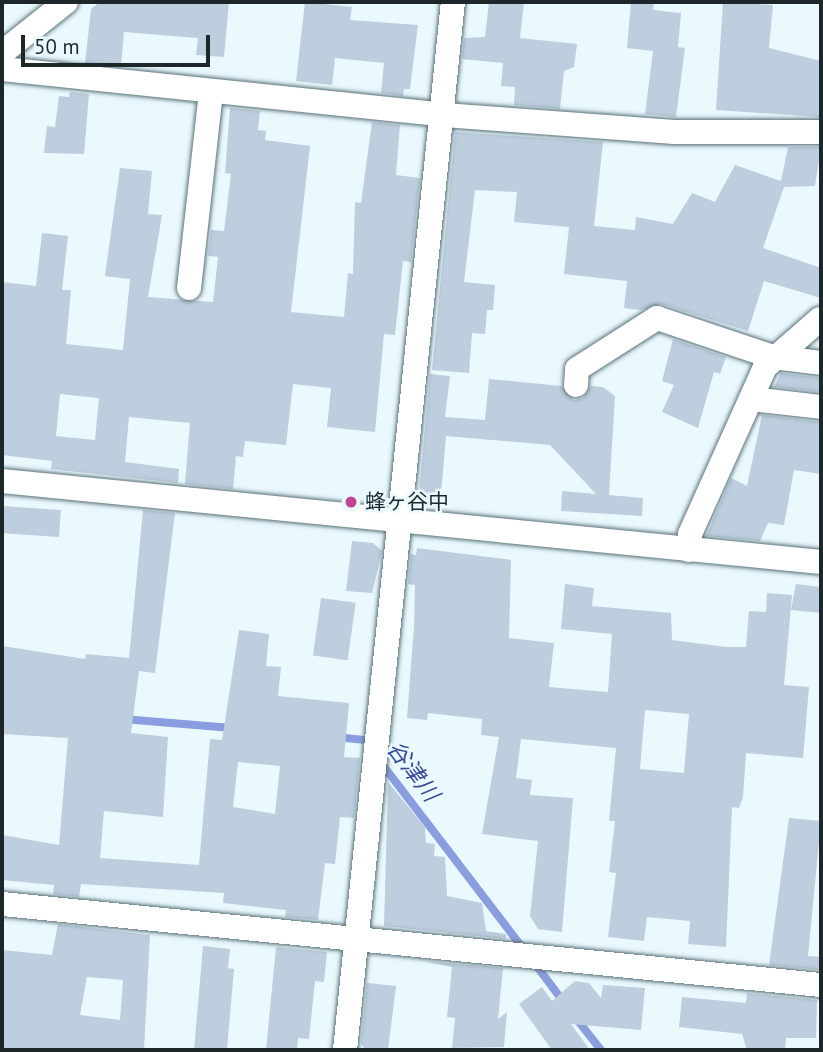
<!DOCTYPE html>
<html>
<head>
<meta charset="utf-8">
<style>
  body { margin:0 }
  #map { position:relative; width:823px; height:1052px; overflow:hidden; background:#e9f9fe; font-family:"PT Sans","Noto Sans JP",sans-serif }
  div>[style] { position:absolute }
  .stream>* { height:8px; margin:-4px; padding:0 4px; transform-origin:4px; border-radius:4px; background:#8a9ddf }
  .building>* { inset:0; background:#bdcedf; transform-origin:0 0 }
  .roads { filter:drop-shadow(0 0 2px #5a7179) drop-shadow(0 0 2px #5a7179) }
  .minor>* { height:24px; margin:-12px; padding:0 12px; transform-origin:12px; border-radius:12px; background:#fff }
  .dots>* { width:19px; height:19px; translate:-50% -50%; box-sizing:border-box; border:4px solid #e9f9fe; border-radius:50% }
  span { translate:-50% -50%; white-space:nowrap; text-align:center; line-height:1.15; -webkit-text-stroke:5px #e9f9fe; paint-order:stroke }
  .poi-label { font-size:21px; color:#1d272a }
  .left { translate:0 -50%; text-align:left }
  .water-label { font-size:23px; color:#3b4c9a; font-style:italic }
  .frame { position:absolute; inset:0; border:4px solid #1d272a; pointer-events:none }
  .scale { position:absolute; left:21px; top:35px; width:189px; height:32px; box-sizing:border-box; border:4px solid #1d272a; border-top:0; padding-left:9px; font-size:21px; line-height:24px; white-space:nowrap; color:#1d272a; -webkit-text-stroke:5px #e9f9fe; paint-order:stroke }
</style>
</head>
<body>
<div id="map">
  <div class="stream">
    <div style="left:123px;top:719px;width:109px;rotate:4.7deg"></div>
    <div style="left:336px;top:737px;width:30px;rotate:6deg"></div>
    <div style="left:366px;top:740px;width:9px;rotate:54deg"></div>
    <div style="left:382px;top:764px;width:235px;rotate:52.6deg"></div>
    <div style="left:533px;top:961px;width:54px;rotate:53.3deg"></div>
    <div style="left:575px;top:1017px;width:42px;rotate:51.8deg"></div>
  </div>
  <div class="building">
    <div style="clip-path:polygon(100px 2px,229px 2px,224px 57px,196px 55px,198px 38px,124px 32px,121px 66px,85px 63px,91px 9px)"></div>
    <div style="clip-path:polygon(305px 2px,352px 7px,350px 20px,418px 25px,410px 89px,404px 89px,403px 96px,381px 93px,384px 63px,335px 58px,332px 85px,296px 81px)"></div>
    <div style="clip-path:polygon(489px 2px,524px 2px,520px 38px,577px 44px,574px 67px,564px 71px,560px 109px,514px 105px,515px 87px,501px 86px,503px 63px,462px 59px,464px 38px,485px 37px)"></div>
    <div style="clip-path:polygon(631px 2px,654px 2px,653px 10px,681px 13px,678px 47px,685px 48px,676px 117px,645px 114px,653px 51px,627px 48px)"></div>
    <div style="clip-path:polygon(723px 2px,773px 5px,769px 48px,821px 61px,821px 117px,716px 110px)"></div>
    <div style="clip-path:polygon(70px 92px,89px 94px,84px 154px,44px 153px,47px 126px,55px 127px,59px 96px,69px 97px)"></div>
    <div style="clip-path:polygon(evenodd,230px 108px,260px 111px,258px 130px,266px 131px,265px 140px,310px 146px,291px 312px,344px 317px,348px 273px,353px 274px,355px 202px,361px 203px,372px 122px,400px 125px,396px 175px,420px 178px,411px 262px,403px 261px,395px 335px,384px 334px,375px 432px,327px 427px,331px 388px,293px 384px,286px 445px,245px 441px,243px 457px,236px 456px,233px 489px,185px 484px,190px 423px,129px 417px,125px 462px,179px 469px,178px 483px,51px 469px,52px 461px,2px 455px,2px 282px,36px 286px,42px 233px,68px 236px,62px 290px,71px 290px,66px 344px,123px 350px,130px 279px,105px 276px,120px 168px,152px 171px,148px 214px,162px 215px,148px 297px,213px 302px,218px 257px,208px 256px,211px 230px,224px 231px,231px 174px,225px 173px,230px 108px,60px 394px,99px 398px,95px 440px,56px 436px,60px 394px)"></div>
    <div style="clip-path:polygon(455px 132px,603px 142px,594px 226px,635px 230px,636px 217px,673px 224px,692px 193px,715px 202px,735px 165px,781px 181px,788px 147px,821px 147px,815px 186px,784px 187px,763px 248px,821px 268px,821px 298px,764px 281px,748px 331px,661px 304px,641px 310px,624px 308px,627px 281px,564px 274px,569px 227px,514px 222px,517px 192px,475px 190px,464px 282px,495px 285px,493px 310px,487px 310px,485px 334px,472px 333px,469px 373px,432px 370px)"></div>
    <div style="clip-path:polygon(673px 339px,726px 357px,720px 374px,714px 372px,698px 428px,662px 412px,674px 385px,662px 381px)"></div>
    <div style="clip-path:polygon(781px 373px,821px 378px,821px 392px,774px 387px)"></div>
    <div style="clip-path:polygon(430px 374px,450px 376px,445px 417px,485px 420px,489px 379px,561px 386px,574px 400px,583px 398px,591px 386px,603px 387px,615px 396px,609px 495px,643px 498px,642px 516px,561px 511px,562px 491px,596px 494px,550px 445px,446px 436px,440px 505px,418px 503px)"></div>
    <div style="clip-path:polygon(762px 415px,821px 422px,821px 474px,794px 470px,784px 525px,768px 523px,760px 541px,706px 536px,731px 478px,747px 486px)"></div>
    <div style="left:2px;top:506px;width:59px;height:27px;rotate:4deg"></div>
    <div style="clip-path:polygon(evenodd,143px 510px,175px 513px,155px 673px,139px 671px,131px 733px,168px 737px,163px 817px,104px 811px,100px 858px,199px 865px,210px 739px,222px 740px,239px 630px,269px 634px,266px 666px,281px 667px,278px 696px,349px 703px,344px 757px,360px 758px,354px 818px,340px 817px,335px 864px,325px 863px,318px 920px,285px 917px,286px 910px,223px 903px,224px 893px,81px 884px,79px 897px,53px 894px,54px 885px,2px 880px,2px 835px,59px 845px,68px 738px,2px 734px,2px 646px,85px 659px,86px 654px,129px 658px,143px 510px,238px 762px,280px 766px,275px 814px,233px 807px,238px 762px)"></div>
    <div style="clip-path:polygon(352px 541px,373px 543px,382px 551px,372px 593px,346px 591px)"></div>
    <div style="clip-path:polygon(evenodd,417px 548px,511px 560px,509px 638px,554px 643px,549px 687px,608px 692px,612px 634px,561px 629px,565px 584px,594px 588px,592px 606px,671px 613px,672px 640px,726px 647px,746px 647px,749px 611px,766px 612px,767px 593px,792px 595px,784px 685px,809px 687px,803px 758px,746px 753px,743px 797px,739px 808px,732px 807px,726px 947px,688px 944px,690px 921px,647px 917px,644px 941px,608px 937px,616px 873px,609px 872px,615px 821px,609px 821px,616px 748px,521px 739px,516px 778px,532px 780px,530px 795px,573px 798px,562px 932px,538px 929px,530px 916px,538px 841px,482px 834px,499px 737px,481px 735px,482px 719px,428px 713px,427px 720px,407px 718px,414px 626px,415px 585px,408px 584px,411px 554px,416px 555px,417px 548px,645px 710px,689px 714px,684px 773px,640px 769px,645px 710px)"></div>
    <div style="clip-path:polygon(796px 584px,821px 587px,821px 613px,791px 610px)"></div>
    <div style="left:321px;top:598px;width:35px;height:58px;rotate:8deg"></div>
    <div style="clip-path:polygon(388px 782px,425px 827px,426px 843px,435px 844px,434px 856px,445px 857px,447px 896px,482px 903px,486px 931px,506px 934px,506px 939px,384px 926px)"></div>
    <div style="clip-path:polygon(789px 818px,821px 821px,808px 956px,821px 957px,820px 970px,769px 965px)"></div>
    <div style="clip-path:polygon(evenodd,58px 924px,150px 935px,144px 1050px,2px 1050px,2px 950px,52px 955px,58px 924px,87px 977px,123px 980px,120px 1020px,80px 1015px,87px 977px)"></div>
    <div style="clip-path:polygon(203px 946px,230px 949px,228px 968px,234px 969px,227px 1050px,194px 1050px)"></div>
    <div style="clip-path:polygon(276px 947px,327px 952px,324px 982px,315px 981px,309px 1039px,298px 1038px,297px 1050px,266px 1050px)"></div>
    <div style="clip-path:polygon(423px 961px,503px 968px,498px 1019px,507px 1012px,504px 1047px,452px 1048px,455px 1018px,447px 1017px,452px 967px)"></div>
    <div style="clip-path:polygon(575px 981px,589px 983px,601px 998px,603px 985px,645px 988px,641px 1030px,571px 1024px,590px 1050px,552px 1050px,519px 1004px,542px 987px,552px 1001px)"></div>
    <div style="clip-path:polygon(367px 983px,396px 986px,388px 1050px,366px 1050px,361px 1044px)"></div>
    <div style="clip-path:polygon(747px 993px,817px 1000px,816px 1038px,786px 1038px,785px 1050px,747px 1050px,742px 1034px,679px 1027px,682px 997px,746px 1003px)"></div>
  </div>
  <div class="roads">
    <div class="minor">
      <div style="left:2px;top:53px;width:82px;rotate:-38.6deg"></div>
      <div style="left:2px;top:69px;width:444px;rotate:5.9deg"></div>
      <div style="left:444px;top:115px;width:231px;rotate:4.2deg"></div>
      <div style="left:674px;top:132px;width:147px"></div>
      <div style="left:189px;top:288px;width:198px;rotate:-83.6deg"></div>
      <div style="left:576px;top:385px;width:16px;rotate:-86deg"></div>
      <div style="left:577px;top:369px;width:95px;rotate:-32.5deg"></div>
      <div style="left:657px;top:318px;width:122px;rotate:18.6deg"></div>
      <div style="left:773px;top:357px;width:48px;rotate:7.1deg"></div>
      <div style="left:751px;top:399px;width:70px;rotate:6.5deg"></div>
      <div style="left:2px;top:481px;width:823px;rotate:5.65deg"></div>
      <div style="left:689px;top:550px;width:16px;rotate:-86deg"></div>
      <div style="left:690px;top:534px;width:183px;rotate:-65.8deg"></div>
      <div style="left:765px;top:367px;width:73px;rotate:-41.1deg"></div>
      <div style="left:2px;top:904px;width:823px;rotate:5.65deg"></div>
      <div style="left:345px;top:1050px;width:1054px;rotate:-84.12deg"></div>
    </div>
  </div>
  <div class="dots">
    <div style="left:351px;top:502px;background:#c24594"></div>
  </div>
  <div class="poi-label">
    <span class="left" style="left:365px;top:502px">蜂ヶ谷中</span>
  </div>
  <div class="water-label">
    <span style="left:413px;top:771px;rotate:53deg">谷津川</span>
  </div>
  <div class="frame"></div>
  <div class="scale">50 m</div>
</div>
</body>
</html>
